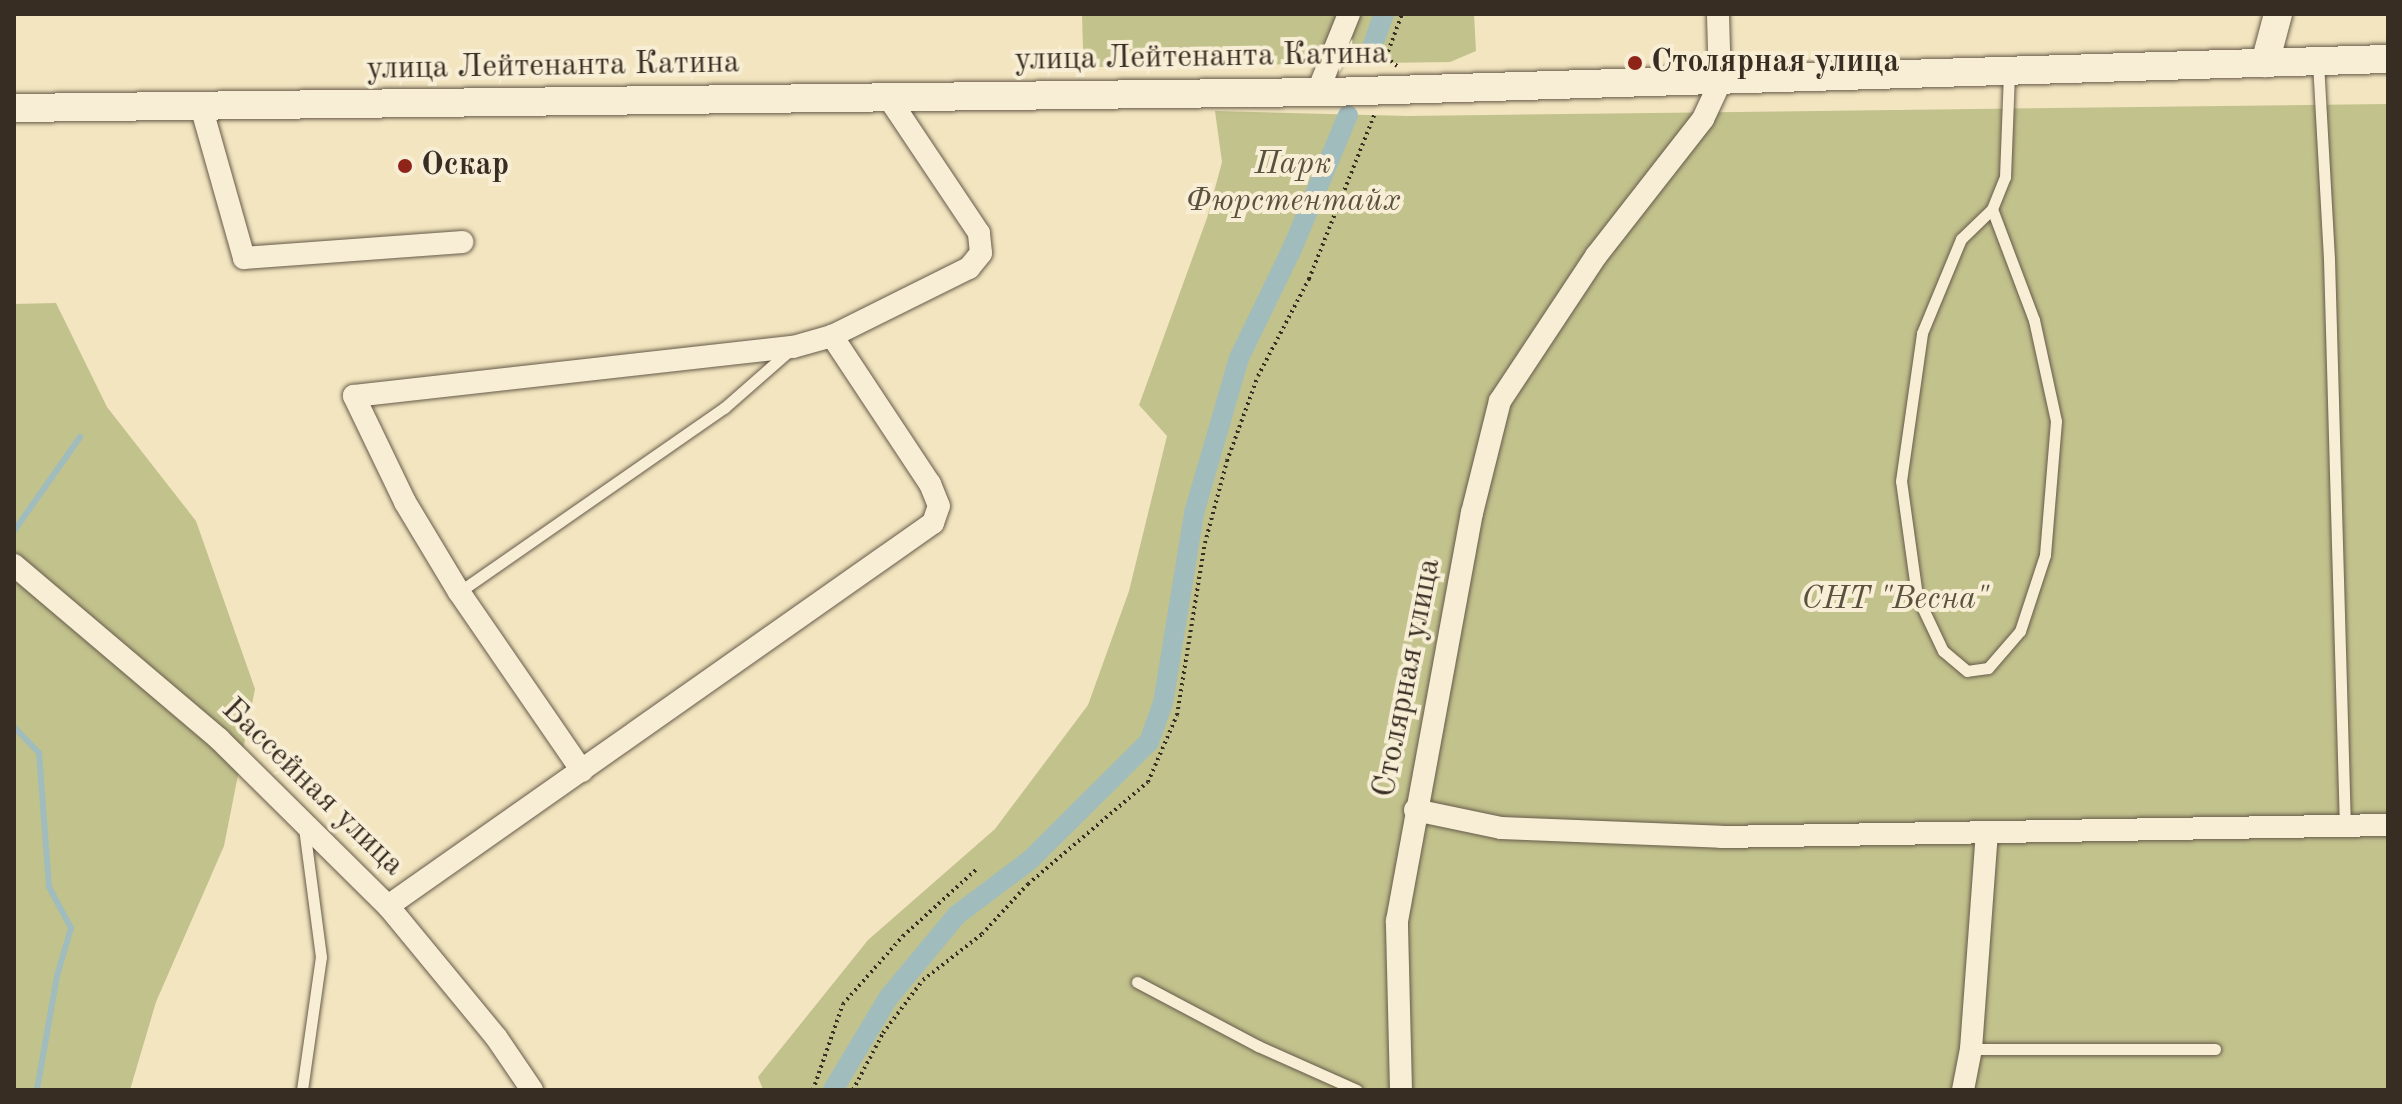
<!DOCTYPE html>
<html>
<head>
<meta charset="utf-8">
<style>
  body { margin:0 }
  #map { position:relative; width:2402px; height:1104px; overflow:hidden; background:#f2e5bf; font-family:"Old Standard TT",serif }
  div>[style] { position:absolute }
  .green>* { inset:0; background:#c2c28d }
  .stream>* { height:6px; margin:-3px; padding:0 3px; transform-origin:3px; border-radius:3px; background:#a0bcbd }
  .canal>* { height:20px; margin:-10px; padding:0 10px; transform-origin:10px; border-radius:10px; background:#a0bcbd }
  .path>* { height:4px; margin-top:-2px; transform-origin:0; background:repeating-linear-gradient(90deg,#382d23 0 2px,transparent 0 6px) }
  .roads { filter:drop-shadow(0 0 2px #665b4a) drop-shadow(0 0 2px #665b4a) }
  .service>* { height:11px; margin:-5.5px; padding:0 5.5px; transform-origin:5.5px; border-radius:5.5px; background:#f7eed5 }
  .minor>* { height:22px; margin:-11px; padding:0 11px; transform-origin:11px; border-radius:11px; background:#f7eed5 }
  .tertiary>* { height:28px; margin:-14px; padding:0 14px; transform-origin:14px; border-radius:14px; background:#f7eed5 }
  .dots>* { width:22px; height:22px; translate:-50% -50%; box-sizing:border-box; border:4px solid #f7eed5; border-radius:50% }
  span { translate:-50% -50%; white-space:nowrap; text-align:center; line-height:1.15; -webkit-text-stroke:8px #f7eed5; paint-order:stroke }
  .street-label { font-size:32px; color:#382d23 }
  .poi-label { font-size:32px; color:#382d23; font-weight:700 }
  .left { translate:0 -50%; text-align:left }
  .park-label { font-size:32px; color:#5a523e; font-style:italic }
  .frame { position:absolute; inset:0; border:16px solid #382d23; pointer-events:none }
</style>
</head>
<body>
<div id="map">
  <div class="green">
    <div style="clip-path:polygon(1082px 14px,1474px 14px,1476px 51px,1450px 62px,1096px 67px,1083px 49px)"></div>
    <div style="clip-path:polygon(2388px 104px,2388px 1090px,763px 1090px,758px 1077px,868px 940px,995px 829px,1088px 705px,1129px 591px,1167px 436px,1139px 405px,1207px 218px,1222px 162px,1215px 111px,1408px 116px)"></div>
    <div style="clip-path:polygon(56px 303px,107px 407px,196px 521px,255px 689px,224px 846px,156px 1002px,130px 1090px,14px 1090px,14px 304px)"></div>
  </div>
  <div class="stream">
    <div style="left:14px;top:531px;width:115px;rotate:-54.9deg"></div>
    <div style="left:14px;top:727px;width:36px;rotate:46deg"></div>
    <div style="left:39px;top:753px;width:134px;rotate:85.7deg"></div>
    <div style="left:49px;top:887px;width:47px;rotate:61.8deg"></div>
    <div style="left:71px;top:928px;width:50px;rotate:106.3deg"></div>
    <div style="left:57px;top:976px;width:116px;rotate:100deg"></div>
  </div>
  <div class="canal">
    <div style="left:1370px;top:53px;width:41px;rotate:-70.3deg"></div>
    <div style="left:833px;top:1090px;width:107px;rotate:-59.1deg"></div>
    <div style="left:888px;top:998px;width:108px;rotate:-50.3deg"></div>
    <div style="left:957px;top:915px;width:91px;rotate:-37deg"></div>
    <div style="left:1030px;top:860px;width:168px;rotate:-44.8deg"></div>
    <div style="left:1149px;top:742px;width:41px;rotate:-70.3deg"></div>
    <div style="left:1163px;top:703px;width:193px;rotate:-80.7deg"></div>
    <div style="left:1194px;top:513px;width:161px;rotate:-73.8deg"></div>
    <div style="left:1239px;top:358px;width:121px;rotate:-64.1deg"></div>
    <div style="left:1292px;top:249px;width:145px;rotate:-67.3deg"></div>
  </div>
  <div class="path">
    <div style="left:1397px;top:66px;width:14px;rotate:-141deg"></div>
    <div style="left:1386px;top:57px;width:46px;rotate:-69.6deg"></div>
    <div style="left:813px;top:1090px;width:91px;rotate:-70.8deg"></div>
    <div style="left:843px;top:1004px;width:91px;rotate:-48.6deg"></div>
    <div style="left:903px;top:936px;width:100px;rotate:-42.2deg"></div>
    <div style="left:853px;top:1090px;width:64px;rotate:-62.2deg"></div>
    <div style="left:883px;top:1033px;width:66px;rotate:-53deg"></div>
    <div style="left:923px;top:980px;width:75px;rotate:-37.9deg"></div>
    <div style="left:982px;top:934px;width:68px;rotate:-47.4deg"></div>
    <div style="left:1028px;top:884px;width:157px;rotate:-40.4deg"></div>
    <div style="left:1148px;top:782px;width:73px;rotate:-66.6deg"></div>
    <div style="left:1177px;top:715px;width:174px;rotate:-80.8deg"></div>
    <div style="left:1205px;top:543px;width:85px;rotate:-75deg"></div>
    <div style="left:1227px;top:461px;width:90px;rotate:-70deg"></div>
    <div style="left:1258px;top:376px;width:110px;rotate:-62.3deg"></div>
    <div style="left:1309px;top:279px;width:179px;rotate:-68.3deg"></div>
  </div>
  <div class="roads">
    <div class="service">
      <div style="left:2318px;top:62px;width:197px;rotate:86.8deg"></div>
      <div style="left:2329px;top:259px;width:568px;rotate:88.39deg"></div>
      <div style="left:1992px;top:209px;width:119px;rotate:69.3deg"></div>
      <div style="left:2034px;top:320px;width:103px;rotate:77.7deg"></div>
      <div style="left:2056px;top:421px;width:134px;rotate:94.7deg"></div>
      <div style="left:2045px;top:555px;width:80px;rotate:108.2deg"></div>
      <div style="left:2020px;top:631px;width:49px;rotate:130.9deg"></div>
      <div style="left:1988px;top:668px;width:21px;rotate:172deg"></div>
      <div style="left:1967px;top:671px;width:31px;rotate:-140deg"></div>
      <div style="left:1943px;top:651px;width:61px;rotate:-115.3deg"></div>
      <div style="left:1917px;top:596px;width:116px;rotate:-97.9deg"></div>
      <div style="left:1901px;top:481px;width:149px;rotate:-81.9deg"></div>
      <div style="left:1922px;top:333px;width:102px;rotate:-67.5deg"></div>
      <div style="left:1961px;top:239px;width:43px;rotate:-44.1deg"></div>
      <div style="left:1992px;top:209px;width:35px;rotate:-68deg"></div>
      <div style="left:2005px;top:177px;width:104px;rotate:-87.8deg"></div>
      <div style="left:459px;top:592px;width:323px;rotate:-34.8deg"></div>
      <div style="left:724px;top:408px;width:88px;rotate:-41.3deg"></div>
      <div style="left:1137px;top:982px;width:137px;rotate:27.9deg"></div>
      <div style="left:1258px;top:1046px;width:108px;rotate:24deg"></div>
      <div style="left:1971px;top:1049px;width:244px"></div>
      <div style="left:302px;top:1090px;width:134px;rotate:-81.9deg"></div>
      <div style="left:321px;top:957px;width:131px;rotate:-97.5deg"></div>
    </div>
    <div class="minor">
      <div style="left:1318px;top:91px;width:83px;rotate:-68.1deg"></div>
      <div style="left:201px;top:106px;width:158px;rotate:74.2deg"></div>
      <div style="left:244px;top:258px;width:219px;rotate:-4.2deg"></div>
      <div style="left:14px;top:565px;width:269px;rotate:40.3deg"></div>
      <div style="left:219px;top:739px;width:238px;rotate:44.7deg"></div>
      <div style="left:388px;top:906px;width:170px;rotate:50.5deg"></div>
      <div style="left:496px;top:1037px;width:64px;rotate:55.8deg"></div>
      <div style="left:582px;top:771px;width:217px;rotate:-124.5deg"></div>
      <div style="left:459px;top:592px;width:105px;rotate:-121deg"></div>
      <div style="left:405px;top:502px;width:118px;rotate:-115.7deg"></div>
      <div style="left:354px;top:396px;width:442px;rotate:-6.4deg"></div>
      <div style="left:793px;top:347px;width:41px;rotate:-15.8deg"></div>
      <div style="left:832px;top:336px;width:153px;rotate:-26.4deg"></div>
      <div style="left:969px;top:268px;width:19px;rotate:-51deg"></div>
      <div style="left:981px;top:253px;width:20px;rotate:-96deg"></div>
      <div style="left:979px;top:233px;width:164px;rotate:-123.8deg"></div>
      <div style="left:1415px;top:810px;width:88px;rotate:11.8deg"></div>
      <div style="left:1501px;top:828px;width:220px;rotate:2.3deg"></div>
      <div style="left:1721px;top:837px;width:667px;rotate:-1.03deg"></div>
      <div style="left:388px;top:906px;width:666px;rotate:-35.1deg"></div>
      <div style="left:933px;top:523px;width:18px;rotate:-71deg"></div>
      <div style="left:939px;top:506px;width:24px;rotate:-112deg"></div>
      <div style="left:930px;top:484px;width:178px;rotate:-123.5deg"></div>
      <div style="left:1401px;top:1090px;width:169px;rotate:-91.4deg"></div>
      <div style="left:1397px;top:921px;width:415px;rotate:-79.6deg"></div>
      <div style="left:1472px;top:513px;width:115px;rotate:-76deg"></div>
      <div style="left:1500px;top:401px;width:174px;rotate:-56.5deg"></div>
      <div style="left:1596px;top:256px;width:174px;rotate:-52deg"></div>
      <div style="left:1703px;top:119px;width:40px;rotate:-65deg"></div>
      <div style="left:1720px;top:83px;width:69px;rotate:-91.7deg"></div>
      <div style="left:1963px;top:1090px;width:42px;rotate:-79deg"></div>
      <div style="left:1971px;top:1049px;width:217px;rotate:-85.8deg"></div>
    </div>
    <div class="tertiary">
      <div style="left:2265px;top:63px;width:51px;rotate:-75.1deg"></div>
      <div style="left:14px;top:108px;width:1316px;rotate:-0.7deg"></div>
      <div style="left:1330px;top:92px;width:1059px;rotate:-1.79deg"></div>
    </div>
  </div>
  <div class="dots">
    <div style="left:1635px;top:63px;background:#8f2418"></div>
    <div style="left:405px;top:166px;background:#8f2418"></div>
  </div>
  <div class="street-label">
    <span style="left:1201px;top:58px;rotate:-1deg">улица Лейтенанта Катина</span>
    <span style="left:553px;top:67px;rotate:-1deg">улица Лейтенанта Катина</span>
    <span style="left:1408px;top:678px;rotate:-79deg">Столярная улица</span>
    <span style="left:312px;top:788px;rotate:44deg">Бассейная улица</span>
  </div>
  <div class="poi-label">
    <span class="left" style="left:1651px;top:63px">Столярная улица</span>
    <span class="left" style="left:421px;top:166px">Оскар</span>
  </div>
  <div class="park-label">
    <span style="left:1293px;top:184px">Парк<br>Фюрстентайх</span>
    <span style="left:1895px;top:600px">СНТ "Весна"</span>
  </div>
  <div class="frame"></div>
</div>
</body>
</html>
